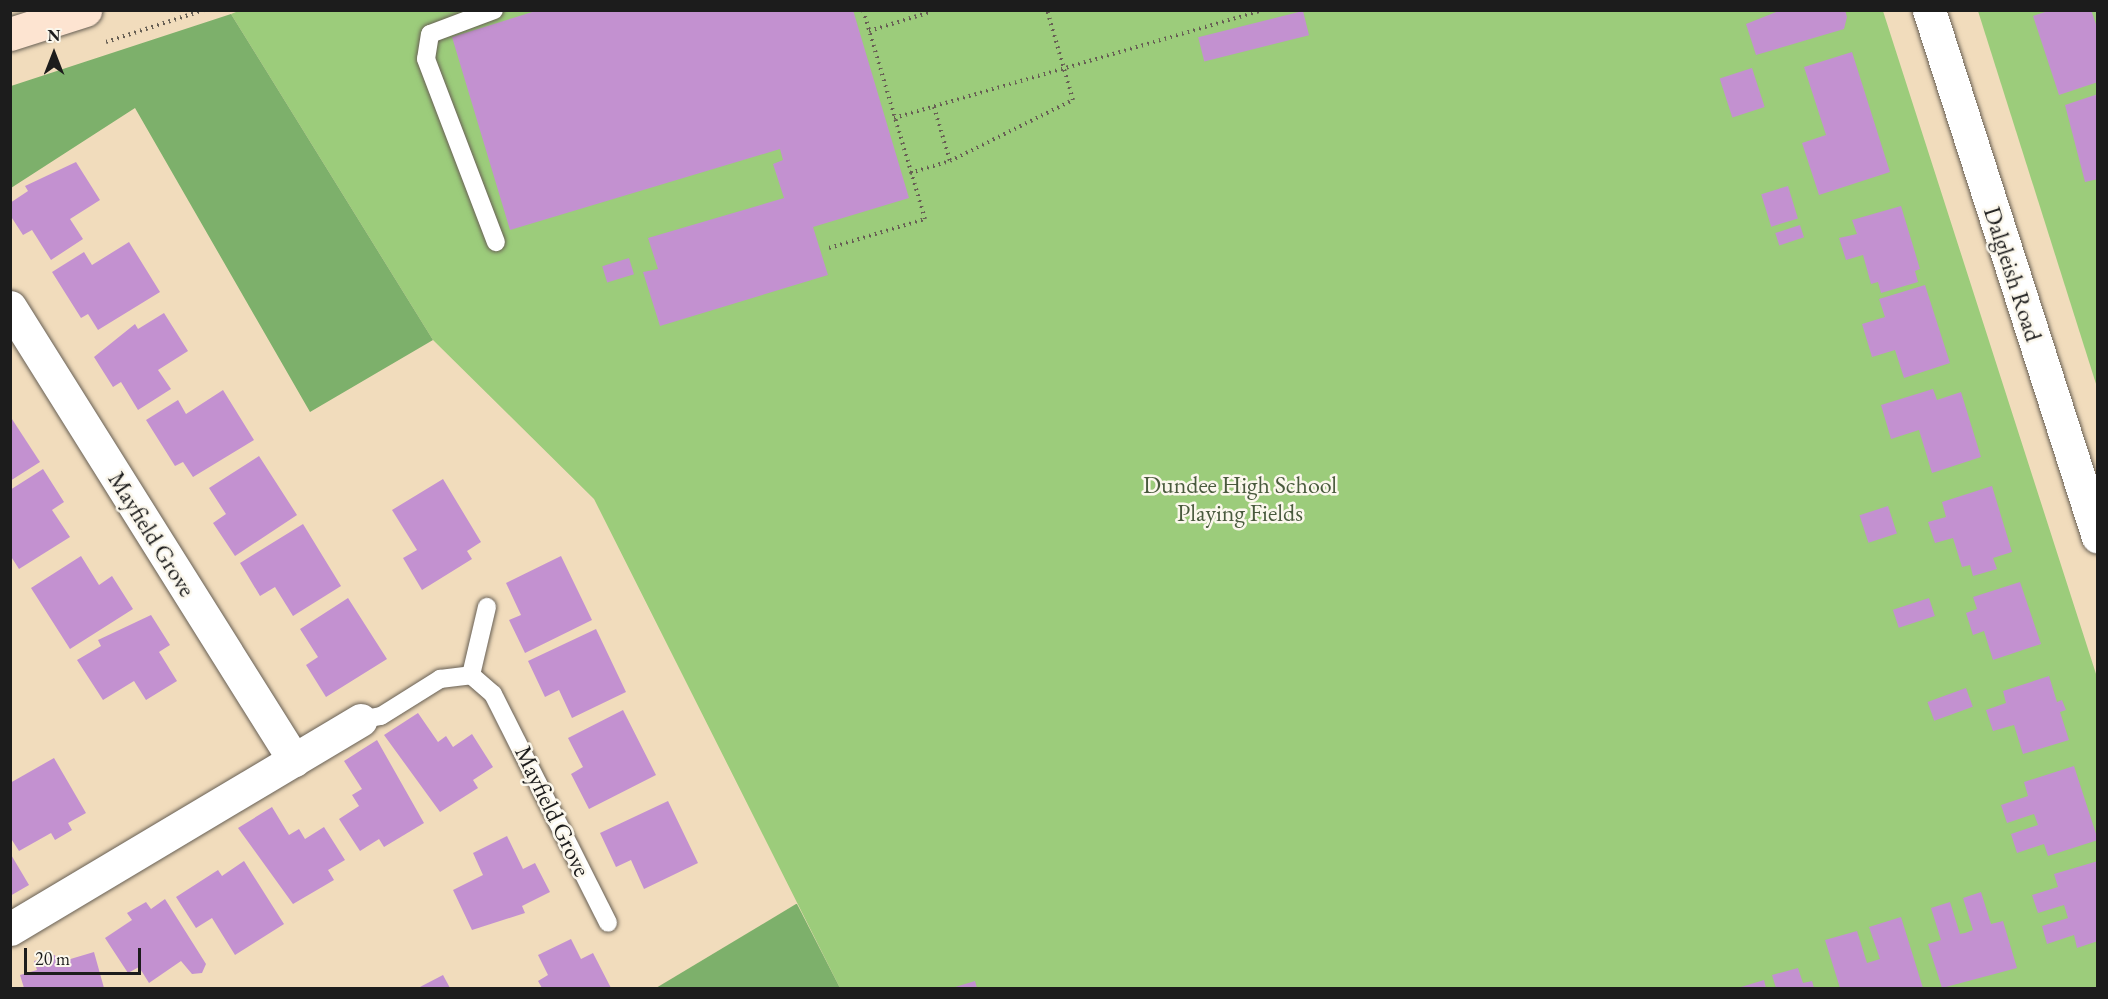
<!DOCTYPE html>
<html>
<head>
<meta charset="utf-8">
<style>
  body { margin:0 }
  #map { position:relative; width:2108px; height:999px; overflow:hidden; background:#f1dcbc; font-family:"EB Garamond",serif }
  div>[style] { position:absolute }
  .green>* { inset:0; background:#9ccc7b }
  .forest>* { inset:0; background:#7db06b }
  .building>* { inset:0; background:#c391d0; transform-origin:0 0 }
  .path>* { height:4px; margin-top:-2px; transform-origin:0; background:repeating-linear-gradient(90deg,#675f54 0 1.5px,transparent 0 6px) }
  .roads { filter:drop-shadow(0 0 2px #675f54) drop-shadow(0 0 2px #675f54) }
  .service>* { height:18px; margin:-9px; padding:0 9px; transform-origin:9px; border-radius:9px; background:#fff }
  .minor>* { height:33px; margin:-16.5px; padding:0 16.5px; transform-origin:16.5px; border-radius:16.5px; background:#fff }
  .secondary>* { height:33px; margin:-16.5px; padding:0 16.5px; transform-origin:16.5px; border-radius:16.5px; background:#fde4d1 }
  span { translate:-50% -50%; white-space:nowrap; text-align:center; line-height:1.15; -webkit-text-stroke:5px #fbf7ec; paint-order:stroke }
  .street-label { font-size:24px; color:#1c1c1c }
  .park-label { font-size:24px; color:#495a3d }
  .frame { position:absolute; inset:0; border:12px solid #1c1c1c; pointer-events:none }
  .north { position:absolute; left:24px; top:24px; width:60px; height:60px; -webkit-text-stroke:4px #fbf7ec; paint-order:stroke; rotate:0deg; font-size:16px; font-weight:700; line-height:24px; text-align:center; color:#1c1c1c }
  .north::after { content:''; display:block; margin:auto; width:21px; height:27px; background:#1c1c1c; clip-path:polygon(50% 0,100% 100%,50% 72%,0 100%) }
  .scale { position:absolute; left:24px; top:948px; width:117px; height:27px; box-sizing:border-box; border:3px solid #1c1c1c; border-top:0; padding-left:8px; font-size:18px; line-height:21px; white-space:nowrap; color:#1c1c1c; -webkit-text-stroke:4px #fbf7ec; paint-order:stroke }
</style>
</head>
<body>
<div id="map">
  <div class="green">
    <div style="clip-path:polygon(241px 10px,1883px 11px,2097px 677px,2097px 988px,840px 988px,594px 499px,433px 340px,231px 14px)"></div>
    <div style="clip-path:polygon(1978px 11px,2097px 11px,2097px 387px)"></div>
  </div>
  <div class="forest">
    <div style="clip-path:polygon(231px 14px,433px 340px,310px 412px,135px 108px,11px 188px,11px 86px)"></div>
    <div style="clip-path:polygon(797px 904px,840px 988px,656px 988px,796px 904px)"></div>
  </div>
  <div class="building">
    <div style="clip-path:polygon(539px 10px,853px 10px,909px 198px,813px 227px,828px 275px,660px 326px,643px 272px,658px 269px,648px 238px,784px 198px,773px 164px,783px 160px,780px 149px,510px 230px,452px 37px)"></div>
    <div style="clip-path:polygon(1781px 10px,1845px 10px,1847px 17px,1844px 29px,1756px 55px,1746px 24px)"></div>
    <div style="clip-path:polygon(2051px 10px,2091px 10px,2098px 30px,2098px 82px,2059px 95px,2033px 16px)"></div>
    <div style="left:1303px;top:11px;width:25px;height:108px;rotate:76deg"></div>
    <div style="clip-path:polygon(1852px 52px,1890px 172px,1819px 195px,1802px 143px,1826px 135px,1804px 67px)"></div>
    <div style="left:1752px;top:68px;width:41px;height:34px;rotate:72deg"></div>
    <div style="clip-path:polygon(2098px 94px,2098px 179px,2085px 182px,2065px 105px)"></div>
    <div style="clip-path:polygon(76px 162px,100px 200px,70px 219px,83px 239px,51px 260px,32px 230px,23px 235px,10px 215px,10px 203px,28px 191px,25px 186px)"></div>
    <div style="left:1788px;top:186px;width:34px;height:28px;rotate:73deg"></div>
    <div style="clip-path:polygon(1901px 206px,1920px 269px,1915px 271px,1918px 282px,1881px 293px,1878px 282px,1871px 284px,1863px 255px,1846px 260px,1839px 238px,1857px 234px,1852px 220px)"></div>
    <div style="left:1800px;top:225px;width:13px;height:26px;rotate:72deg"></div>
    <div style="clip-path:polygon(129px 242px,160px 292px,98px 330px,88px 314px,81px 318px,52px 272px,84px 252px,92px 265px)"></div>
    <div style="left:629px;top:258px;width:17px;height:28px;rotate:73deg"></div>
    <div style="clip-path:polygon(1925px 285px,1950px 363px,1904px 378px,1895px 350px,1872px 357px,1862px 324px,1885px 317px,1879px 299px)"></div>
    <div style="clip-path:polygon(164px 313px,188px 351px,158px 370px,171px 389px,138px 410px,121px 382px,113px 387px,94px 357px,135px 324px,138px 329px)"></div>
    <div style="clip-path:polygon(1933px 389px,1937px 400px,1961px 392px,1981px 457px,1932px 473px,1919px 430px,1891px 439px,1881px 405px)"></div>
    <div style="clip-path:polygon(223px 390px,254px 440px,193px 477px,183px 462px,175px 466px,146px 420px,178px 400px,186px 414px)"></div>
    <div style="clip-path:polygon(10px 416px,40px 462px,10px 481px)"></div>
    <div style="clip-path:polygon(259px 456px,297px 515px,235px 556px,213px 523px,226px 514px,209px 488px)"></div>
    <div style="clip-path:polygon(43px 469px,64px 502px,52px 510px,70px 537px,19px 569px,10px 555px,10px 490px)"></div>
    <div style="clip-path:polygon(443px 479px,481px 542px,467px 551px,472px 559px,422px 590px,403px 558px,417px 550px,392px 510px)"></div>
    <div style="clip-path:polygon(1992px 486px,2012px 552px,1993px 558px,1997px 569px,1973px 576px,1970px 565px,1962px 567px,1953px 538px,1935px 543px,1928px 522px,1946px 517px,1942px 502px)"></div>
    <div style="left:1888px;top:506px;width:29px;height:30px;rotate:72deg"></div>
    <div style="clip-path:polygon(303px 524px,341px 586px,293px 616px,275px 587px,260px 596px,240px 563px)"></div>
    <div style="clip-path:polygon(81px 556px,99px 585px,112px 576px,133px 609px,70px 649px,31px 588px)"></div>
    <div style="clip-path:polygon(561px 556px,592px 620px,525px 653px,509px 620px,521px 615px,506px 583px)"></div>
    <div style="clip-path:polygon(2020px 582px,2041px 644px,1993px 660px,1984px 631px,1973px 635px,1966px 613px,1977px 609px,1973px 597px)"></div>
    <div style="clip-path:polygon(348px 598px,387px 659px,326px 697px,306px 665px,318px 657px,300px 629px)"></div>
    <div style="left:1929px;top:598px;width:19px;height:38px;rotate:72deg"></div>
    <div style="clip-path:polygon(151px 615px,170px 645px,159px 652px,177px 681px,146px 700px,134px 681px,103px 700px,77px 660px,101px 646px,98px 640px)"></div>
    <div style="clip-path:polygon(596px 629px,626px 692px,572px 718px,559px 690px,545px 697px,528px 661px)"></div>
    <div style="clip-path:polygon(2049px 676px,2057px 702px,2062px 700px,2066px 710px,2060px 712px,2069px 740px,2023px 754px,2014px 725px,1993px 731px,1986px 710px,2006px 703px,2003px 691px)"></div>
    <div style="left:1966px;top:688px;width:20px;height:41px;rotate:70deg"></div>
    <div style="clip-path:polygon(623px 710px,656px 775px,589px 809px,571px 774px,583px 767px,568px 738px)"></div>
    <div style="clip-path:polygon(418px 713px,438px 742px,446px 736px,453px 747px,472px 734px,493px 767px,473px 780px,478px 788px,440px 812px,384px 735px)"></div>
    <div style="clip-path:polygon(377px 740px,424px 823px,384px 847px,379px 839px,360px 851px,339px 819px,359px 806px,352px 795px,362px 789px,344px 761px)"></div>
    <div style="clip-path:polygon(54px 758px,86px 813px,68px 823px,72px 830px,55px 840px,51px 833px,19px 851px,10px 837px,10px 783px)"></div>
    <div style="clip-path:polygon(2074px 766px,2098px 840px,2048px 856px,2044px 844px,2017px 853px,2011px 834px,2038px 825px,2034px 814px,2007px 823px,2001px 805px,2028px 796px,2024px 782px)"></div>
    <div style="clip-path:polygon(668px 801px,698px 863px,644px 889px,631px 860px,616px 867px,600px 833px)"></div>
    <div style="clip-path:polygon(272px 807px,289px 835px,299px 829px,305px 839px,324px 827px,345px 860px,328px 870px,334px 880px,293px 904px,238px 828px)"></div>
    <div style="clip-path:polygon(507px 836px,523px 869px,535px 863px,550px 892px,522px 906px,525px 913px,472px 930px,453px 890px,483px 875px,473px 853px)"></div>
    <div style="clip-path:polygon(10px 853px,29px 885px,10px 896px)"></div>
    <div style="clip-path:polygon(244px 861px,284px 924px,235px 955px,212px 918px,196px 928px,176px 897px,218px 870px,222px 876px)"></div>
    <div style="clip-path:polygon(2098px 861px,2098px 941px,2077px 948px,2074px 935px,2047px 944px,2042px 926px,2068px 918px,2064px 905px,2038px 913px,2032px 895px,2058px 887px,2054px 874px)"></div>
    <div style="clip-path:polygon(1981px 892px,1991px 924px,2003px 921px,2017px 968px,1942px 988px,1928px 944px,1941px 940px,1931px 908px,1950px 902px,1960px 934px,1965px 933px,1973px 930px,1963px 898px)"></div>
    <div style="clip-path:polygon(165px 899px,206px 964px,202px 973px,192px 974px,181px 961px,149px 983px,139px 967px,128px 973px,105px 938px,132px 920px,127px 913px,146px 902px,151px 909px)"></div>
    <div style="clip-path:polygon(1901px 917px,1923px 988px,1840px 988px,1825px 940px,1857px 931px,1867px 963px,1880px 959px,1869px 927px)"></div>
    <div style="clip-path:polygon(571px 939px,581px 959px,593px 953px,611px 988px,542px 988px,538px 981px,548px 975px,538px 955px)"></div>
    <div style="clip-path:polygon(94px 952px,104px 988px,24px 988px,20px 975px,37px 970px,34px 961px,55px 955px,57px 963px)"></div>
    <div style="clip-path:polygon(1798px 968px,1803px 983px,1812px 981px,1814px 988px,1776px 988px,1772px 975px)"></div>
    <div style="clip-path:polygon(443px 975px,450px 988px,418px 988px)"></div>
    <div style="clip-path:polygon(1764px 980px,1766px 988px,1738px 988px)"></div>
    <div style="clip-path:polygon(975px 981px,977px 988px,952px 988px)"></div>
  </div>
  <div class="path">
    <div style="left:869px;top:31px;width:64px;rotate:-17.3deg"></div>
    <div style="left:106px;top:42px;width:103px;rotate:-18.1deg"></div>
    <div style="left:934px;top:107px;width:56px;rotate:73.5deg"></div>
    <div style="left:894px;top:118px;width:385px;rotate:-16.3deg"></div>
    <div style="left:910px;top:173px;width:42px;rotate:-16.7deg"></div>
    <div style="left:950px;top:161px;width:137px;rotate:-26.4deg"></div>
    <div style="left:1073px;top:100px;width:94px;rotate:-106.1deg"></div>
    <div style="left:829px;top:248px;width:100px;rotate:-16.8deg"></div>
    <div style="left:925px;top:219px;width:218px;rotate:-106.5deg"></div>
  </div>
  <div class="roads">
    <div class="service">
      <div style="left:494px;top:10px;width:68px;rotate:159.4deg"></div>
      <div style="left:430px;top:34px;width:25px;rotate:99deg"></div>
      <div style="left:426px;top:59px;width:196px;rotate:69.1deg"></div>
      <div style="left:471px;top:675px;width:70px;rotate:-76.8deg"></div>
      <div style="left:360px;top:720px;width:21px;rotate:-11deg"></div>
      <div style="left:381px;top:716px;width:70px;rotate:-32.1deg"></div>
      <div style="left:440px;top:679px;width:31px;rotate:-7deg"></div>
      <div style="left:471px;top:675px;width:29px;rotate:41deg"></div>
      <div style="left:493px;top:694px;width:256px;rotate:63.3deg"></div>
    </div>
    <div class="minor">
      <div style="left:1929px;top:10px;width:553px;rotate:72.22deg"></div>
      <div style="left:10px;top:307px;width:535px;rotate:57.92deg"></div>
      <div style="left:10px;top:929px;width:408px;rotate:-30.8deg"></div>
    </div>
    <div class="secondary">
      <div style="left:10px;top:34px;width:79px;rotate:-17.7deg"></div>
    </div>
  </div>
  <div class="street-label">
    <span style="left:2013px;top:274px;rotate:72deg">Dalgleish Road</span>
    <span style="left:152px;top:534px;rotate:58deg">Mayfield Grove</span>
    <span style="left:553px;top:811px;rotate:64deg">Mayfield Grove</span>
  </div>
  <div class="park-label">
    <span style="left:1240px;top:499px">Dundee High School<br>Playing Fields</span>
  </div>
  <div class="frame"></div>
  <div class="north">N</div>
  <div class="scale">20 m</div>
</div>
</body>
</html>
